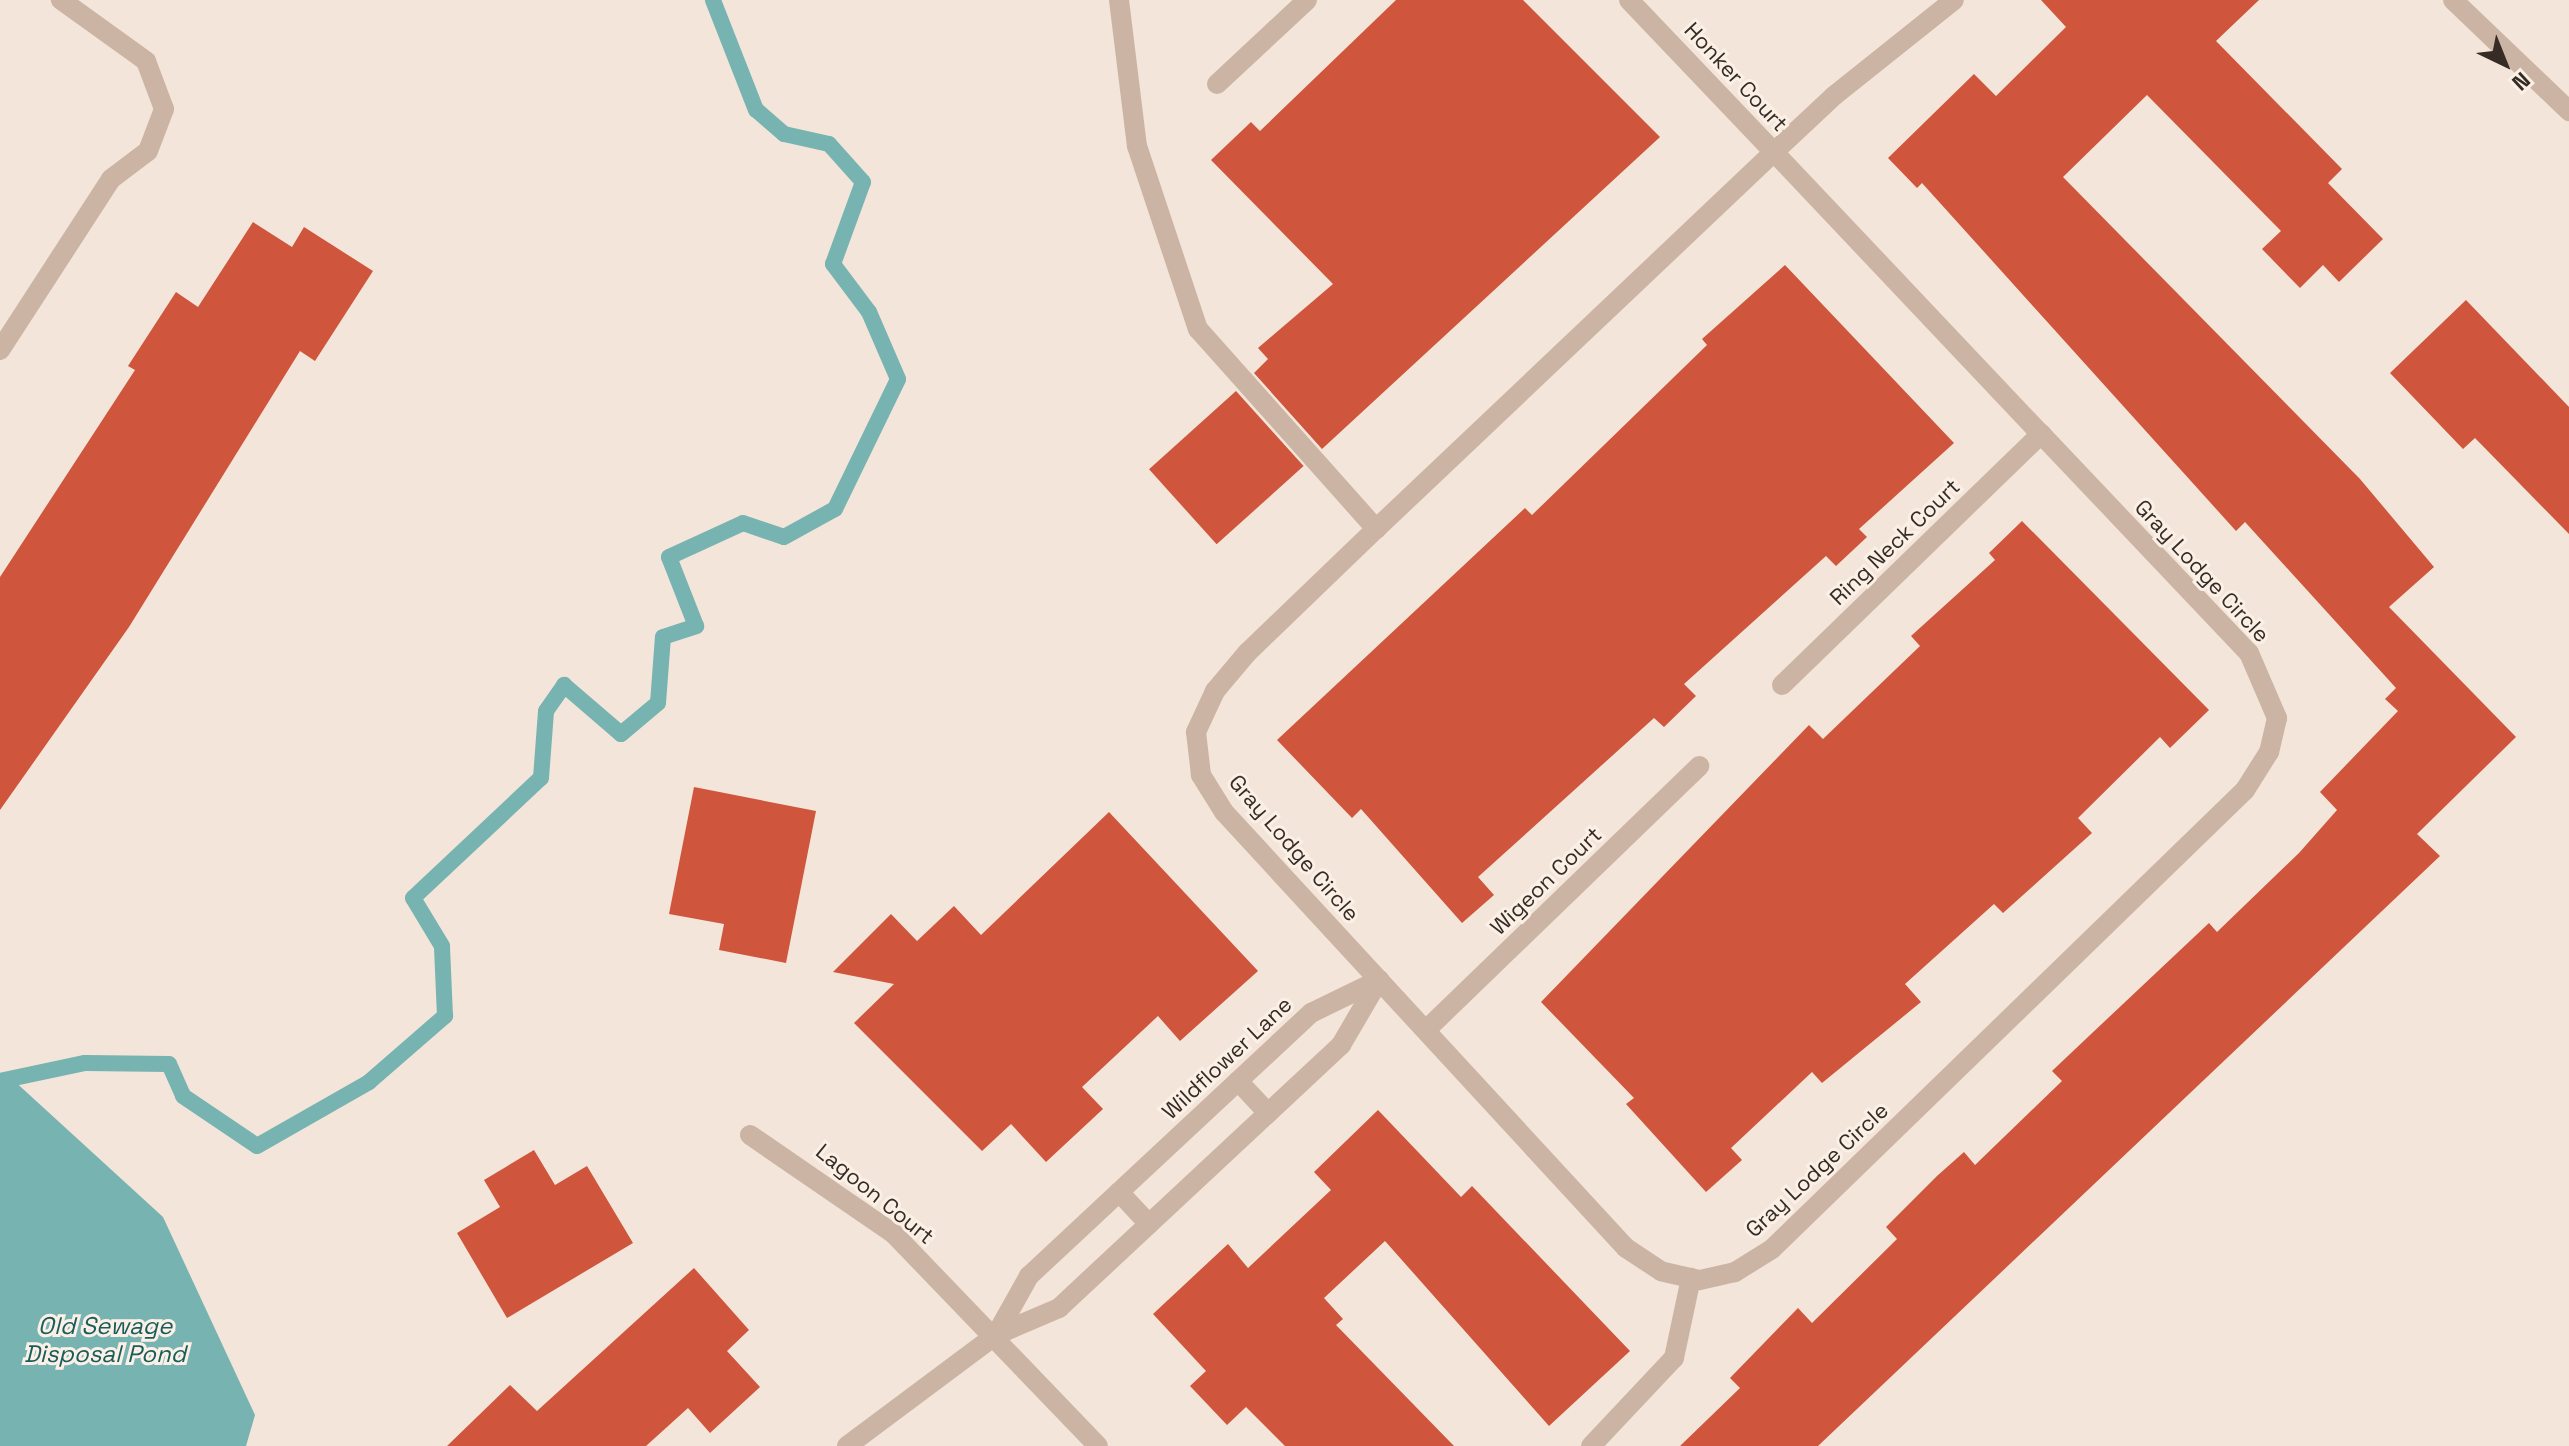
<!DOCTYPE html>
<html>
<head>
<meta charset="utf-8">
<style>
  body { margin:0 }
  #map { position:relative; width:2569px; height:1446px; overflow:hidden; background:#f3e5d9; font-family:"Space Grotesk",sans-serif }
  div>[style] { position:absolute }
  .water>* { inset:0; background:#76b3b1 }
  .stream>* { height:16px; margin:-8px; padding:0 8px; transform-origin:8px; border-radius:8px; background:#76b3b1 }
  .building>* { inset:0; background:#cf563c; transform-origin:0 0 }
  .minor>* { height:20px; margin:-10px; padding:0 10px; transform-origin:10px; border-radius:10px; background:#ccb4a4 }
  span { translate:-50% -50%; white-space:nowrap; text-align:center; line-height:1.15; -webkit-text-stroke:6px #fbf0e6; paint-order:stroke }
  .street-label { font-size:22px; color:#372b26 }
  .water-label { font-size:24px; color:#195c5c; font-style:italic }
  .north { position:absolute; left:2465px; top:24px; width:80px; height:80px; -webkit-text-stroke:6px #fbf0e6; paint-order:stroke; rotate:137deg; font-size:22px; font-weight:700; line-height:32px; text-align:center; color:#372b26 }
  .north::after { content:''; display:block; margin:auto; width:28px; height:36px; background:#372b26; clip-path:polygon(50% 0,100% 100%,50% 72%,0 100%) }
</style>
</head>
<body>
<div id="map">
  <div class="water">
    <div style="clip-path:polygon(11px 1078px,163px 1217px,255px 1415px,246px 1446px,0 1446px,0 1081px)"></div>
  </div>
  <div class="stream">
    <div style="left:0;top:1081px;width:87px;rotate:-12deg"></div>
    <div style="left:85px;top:1063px;width:84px;rotate:0.7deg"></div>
    <div style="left:169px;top:1064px;width:35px;rotate:66deg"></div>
    <div style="left:183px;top:1096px;width:89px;rotate:34deg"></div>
    <div style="left:257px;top:1146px;width:129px;rotate:-29.7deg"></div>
    <div style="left:369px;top:1082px;width:101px;rotate:-41deg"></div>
    <div style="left:445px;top:1016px;width:70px;rotate:-92.5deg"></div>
    <div style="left:442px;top:946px;width:56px;rotate:-121.1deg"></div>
    <div style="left:413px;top:898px;width:175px;rotate:-43.2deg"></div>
    <div style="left:541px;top:778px;width:67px;rotate:-85.7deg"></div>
    <div style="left:546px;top:711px;width:32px;rotate:-55deg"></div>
    <div style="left:564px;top:685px;width:75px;rotate:40.7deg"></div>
    <div style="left:621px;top:734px;width:48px;rotate:-40deg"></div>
    <div style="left:658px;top:703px;width:66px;rotate:-85.7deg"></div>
    <div style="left:663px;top:637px;width:35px;rotate:-18deg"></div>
    <div style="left:696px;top:626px;width:74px;rotate:-111.4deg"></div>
    <div style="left:669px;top:557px;width:81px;rotate:-24.7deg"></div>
    <div style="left:743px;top:523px;width:43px;rotate:18.9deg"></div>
    <div style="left:784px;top:537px;width:58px;rotate:-28.8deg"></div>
    <div style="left:835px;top:509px;width:144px;rotate:-64.1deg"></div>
    <div style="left:898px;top:379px;width:73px;rotate:-113.4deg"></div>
    <div style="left:869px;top:312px;width:60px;rotate:-126.9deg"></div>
    <div style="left:833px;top:264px;width:87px;rotate:-69.9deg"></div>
    <div style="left:863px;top:182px;width:51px;rotate:-131.8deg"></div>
    <div style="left:829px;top:144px;width:46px;rotate:-167.5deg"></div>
    <div style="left:784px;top:134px;width:37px;rotate:-139deg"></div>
    <div style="left:756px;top:110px;width:118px;rotate:-111.4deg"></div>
  </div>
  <div class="building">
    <div style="clip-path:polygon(1396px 0,1523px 0,1660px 137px,1322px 449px,1254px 373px,1268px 359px,1258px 348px,1333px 284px,1211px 160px,1251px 122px,1260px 131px)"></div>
    <div style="clip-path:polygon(2041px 0,2259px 0,2216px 41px,2342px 169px,2328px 183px,2383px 239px,2339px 282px,2323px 265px,2300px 288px,2262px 249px,2281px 231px,2147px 95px,2063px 177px,2360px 479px,2434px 567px,2389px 607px,2516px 737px,2417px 834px,2440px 856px,1818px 1446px,1680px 1446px,1740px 1388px,1730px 1378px,1798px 1308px,1812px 1323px,1897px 1239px,1886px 1227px,1937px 1176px,1964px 1152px,1975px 1165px,2062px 1081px,2052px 1071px,2089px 1036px,2209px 923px,2217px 932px,2299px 853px,2337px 810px,2320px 792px,2398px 711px,2385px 699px,2396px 688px,2245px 522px,2236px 531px,1922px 183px,1917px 188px,1888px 158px,1974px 74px,1996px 96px,2066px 27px)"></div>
    <div style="clip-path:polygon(253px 222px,292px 247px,304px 227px,373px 271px,315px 361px,300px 351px,129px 627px,0 810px,0 577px,135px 370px,128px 366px,176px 292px,198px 307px)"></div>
    <div style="clip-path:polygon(1785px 265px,1954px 443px,1859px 529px,1867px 537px,1836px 566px,1826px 556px,1684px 684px,1696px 696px,1664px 727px,1654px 718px,1478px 877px,1494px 895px,1462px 923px,1361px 809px,1352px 818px,1277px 740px,1525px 508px,1532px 515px,1707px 345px,1702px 339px)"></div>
    <div style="clip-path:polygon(2466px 300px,2569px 407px,2569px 534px,2475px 438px,2463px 449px,2390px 373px)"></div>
    <div style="left:1236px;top:391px;width:101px;height:117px;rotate:48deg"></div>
    <div style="clip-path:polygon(2022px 521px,2209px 710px,2170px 748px,2160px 737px,2078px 818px,2092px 833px,2003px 913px,1994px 904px,1905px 984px,1921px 1002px,1822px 1083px,1812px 1072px,1731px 1148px,1742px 1160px,1706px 1192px,1626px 1104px,1634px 1098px,1541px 1002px,1809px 725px,1823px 739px,1920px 646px,1911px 636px,1995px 560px,1989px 553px)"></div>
    <div style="clip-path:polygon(694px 787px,816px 811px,786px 963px,719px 950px,724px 924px,669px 914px)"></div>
    <div style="clip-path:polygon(1109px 812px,1258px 971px,1180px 1041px,1158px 1016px,1082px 1087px,1103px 1109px,1046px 1162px,1011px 1124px,982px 1151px,854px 1023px,894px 984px,833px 972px,891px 914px,917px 941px,954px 906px,981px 935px)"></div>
    <div style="clip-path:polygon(1378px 1110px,1461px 1197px,1472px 1186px,1630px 1351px,1549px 1426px,1385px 1241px,1324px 1298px,1343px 1319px,1336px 1325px,1454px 1446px,1285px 1446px,1246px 1407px,1227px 1425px,1190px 1386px,1206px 1371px,1153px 1314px,1228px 1244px,1248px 1268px,1331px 1190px,1314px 1172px)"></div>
    <div style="clip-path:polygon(534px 1150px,555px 1185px,587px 1166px,633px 1243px,507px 1318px,457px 1233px,500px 1207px,484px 1180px)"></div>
    <div style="clip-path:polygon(694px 1268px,749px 1330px,727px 1351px,760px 1387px,710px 1433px,688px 1408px,646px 1446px,447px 1446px,510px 1385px,537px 1411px)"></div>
  </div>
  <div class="minor">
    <div style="left:1119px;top:0;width:147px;rotate:83deg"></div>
    <div style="left:1137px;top:146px;width:193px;rotate:71.6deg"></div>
    <div style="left:1198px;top:329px;width:268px;rotate:48.3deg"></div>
    <div style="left:1629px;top:0;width:210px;rotate:46.4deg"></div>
    <div style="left:1774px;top:152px;width:388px;rotate:46.6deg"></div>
    <div style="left:2041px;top:434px;width:302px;rotate:46.5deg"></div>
    <div style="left:2249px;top:653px;width:71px;rotate:66.7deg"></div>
    <div style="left:2277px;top:718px;width:35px;rotate:103deg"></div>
    <div style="left:2269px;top:752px;width:45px;rotate:122.3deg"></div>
    <div style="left:2245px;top:790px;width:659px;rotate:135.86deg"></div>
    <div style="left:1772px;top:1249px;width:44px;rotate:148.1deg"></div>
    <div style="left:1735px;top:1272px;width:37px;rotate:167deg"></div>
    <div style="left:1699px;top:1280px;width:39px;rotate:-167deg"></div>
    <div style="left:1661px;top:1271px;width:42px;rotate:-146.7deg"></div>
    <div style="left:1626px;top:1248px;width:593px;rotate:-132.68deg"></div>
    <div style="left:1224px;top:812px;width:44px;rotate:-121.9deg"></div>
    <div style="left:1201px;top:775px;width:43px;rotate:-96.6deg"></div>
    <div style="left:1196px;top:732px;width:45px;rotate:-65.1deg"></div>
    <div style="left:1215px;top:691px;width:50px;rotate:-49.9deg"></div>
    <div style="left:1247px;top:653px;width:179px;rotate:-43.9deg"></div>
    <div style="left:1376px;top:529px;width:548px;rotate:-43.45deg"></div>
    <div style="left:1774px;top:152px;width:83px;rotate:-43.1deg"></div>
    <div style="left:1835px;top:95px;width:152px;rotate:-38.6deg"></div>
    <div style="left:2453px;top:0;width:161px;rotate:43.7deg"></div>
    <div style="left:1217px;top:84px;width:123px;rotate:-43deg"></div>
    <div style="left:0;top:350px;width:204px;rotate:-57deg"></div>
    <div style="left:111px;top:179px;width:46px;rotate:-37.1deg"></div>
    <div style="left:148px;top:151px;width:45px;rotate:-69.1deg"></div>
    <div style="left:164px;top:109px;width:51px;rotate:-110.6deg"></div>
    <div style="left:146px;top:61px;width:105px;rotate:-144.3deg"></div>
    <div style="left:1782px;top:685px;width:361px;rotate:-44.1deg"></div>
    <div style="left:1426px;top:1030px;width:380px;rotate:-44deg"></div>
    <div style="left:1238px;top:1081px;width:44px;rotate:46.8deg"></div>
    <div style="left:750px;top:1135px;width:175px;rotate:34.5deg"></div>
    <div style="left:894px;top:1234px;width:294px;rotate:46.1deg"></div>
    <div style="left:1119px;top:1192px;width:44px;rotate:46.8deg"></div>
    <div style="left:996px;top:1335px;width:68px;rotate:-60.8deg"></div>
    <div style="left:1029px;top:1276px;width:386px;rotate:-43deg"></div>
    <div style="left:1311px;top:1013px;width:76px;rotate:-25.9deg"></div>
    <div style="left:847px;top:1446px;width:186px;rotate:-36.7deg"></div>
    <div style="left:996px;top:1335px;width:69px;rotate:-23.2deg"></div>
    <div style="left:1059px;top:1308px;width:386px;rotate:-43deg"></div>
    <div style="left:1341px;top:1045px;width:75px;rotate:-59.7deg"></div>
    <div style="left:1591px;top:1446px;width:121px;rotate:-46.7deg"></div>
    <div style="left:1674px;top:1358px;width:82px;rotate:-78deg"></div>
  </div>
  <div class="street-label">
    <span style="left:1736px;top:77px;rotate:47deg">Honker Court</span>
    <span style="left:1895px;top:542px;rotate:-44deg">Ring Neck Court</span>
    <span style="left:2202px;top:571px;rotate:47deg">Gray Lodge Circle</span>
    <span style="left:1294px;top:848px;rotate:49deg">Gray Lodge Circle</span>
    <span style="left:1546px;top:881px;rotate:-44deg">Wigeon Court</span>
    <span style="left:1227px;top:1058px;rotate:-43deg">Wildflower Lane</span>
    <span style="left:1817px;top:1170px;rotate:-43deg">Gray Lodge Circle</span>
    <span style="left:875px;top:1194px;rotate:39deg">Lagoon Court</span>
  </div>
  <div class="water-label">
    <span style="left:105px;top:1340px">Old Sewage<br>Disposal Pond</span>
  </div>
  <div class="north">N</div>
</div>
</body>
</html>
